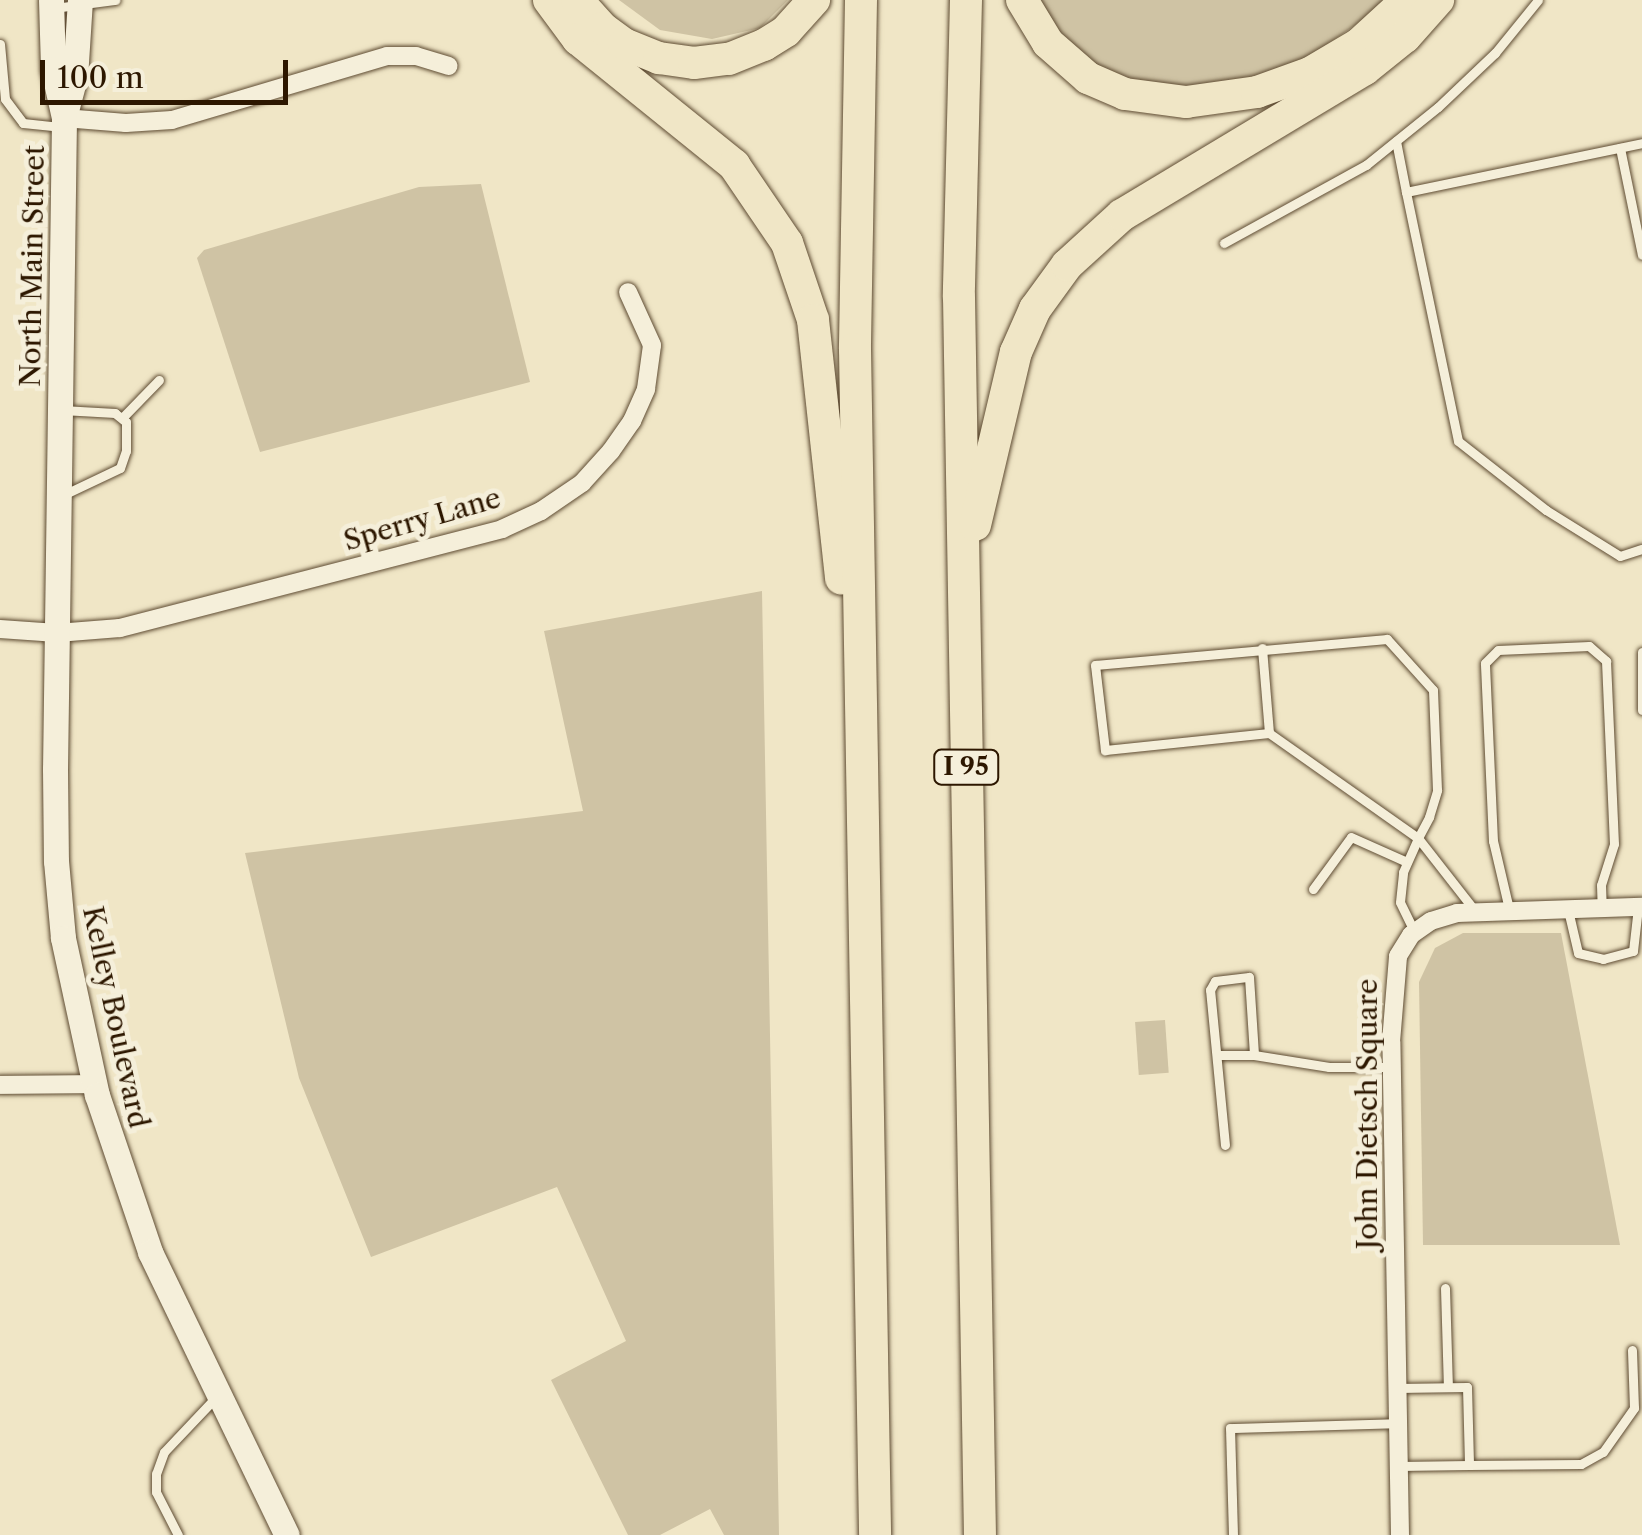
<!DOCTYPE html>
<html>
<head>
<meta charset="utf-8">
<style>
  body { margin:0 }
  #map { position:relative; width:1642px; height:1535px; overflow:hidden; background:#f0e6c6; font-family:"Libre Caslon Text",serif }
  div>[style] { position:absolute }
  .green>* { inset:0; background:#cfc3a4; transform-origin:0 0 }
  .roads { filter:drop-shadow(0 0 2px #5e4b32) drop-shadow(0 0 2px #5e4b32) }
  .service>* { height:9px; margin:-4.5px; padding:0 4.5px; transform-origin:4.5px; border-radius:4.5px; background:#f5efda }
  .minor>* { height:18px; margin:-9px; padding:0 9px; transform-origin:9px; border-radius:9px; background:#f5efda }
  .secondary>* { height:25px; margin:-12.5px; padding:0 12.5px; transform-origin:12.5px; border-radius:12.5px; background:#f5efda }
  .motorway>* { height:32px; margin:-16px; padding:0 16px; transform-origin:16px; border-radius:16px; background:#f0e6c6 }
  span { translate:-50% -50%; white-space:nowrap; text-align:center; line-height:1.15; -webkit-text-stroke:10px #f5efda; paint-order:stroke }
  .shield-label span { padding:2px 8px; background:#f5efda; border:2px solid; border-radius:8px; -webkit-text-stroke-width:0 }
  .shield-label { font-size:25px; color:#2d1700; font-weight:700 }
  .street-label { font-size:28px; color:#2d1700 }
  .scale { position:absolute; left:40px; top:60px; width:248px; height:45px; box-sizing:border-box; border:5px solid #2d1700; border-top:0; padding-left:12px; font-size:30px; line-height:35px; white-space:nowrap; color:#2d1700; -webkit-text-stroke:8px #f5efda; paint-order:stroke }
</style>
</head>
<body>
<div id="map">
  <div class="green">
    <div style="clip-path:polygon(619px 0,788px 0,760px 28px,712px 39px,660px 30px)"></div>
    <div style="clip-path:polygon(1040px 0,1391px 0,1296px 66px,1204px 89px,1112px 76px,1072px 51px)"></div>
    <div style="clip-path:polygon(481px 184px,530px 382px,260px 452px,197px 258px,204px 250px,419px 187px)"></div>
    <div style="clip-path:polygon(762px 591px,779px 1535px,724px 1535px,710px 1509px,660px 1535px,628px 1535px,551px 1380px,626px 1341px,557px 1187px,371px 1257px,299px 1078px,245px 853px,583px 811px,544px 631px)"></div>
    <div style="clip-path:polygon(1463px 933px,1561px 933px,1620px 1245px,1423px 1245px,1419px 982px,1435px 948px)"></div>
    <div style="left:1165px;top:1020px;width:53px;height:30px;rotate:86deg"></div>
  </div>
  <div class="roads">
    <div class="service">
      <div style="left:54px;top:8px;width:62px;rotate:-7.5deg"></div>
      <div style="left:0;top:44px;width:55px;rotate:84.8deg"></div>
      <div style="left:5px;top:99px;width:30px;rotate:53deg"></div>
      <div style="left:23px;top:123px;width:37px;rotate:6deg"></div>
      <div style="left:1396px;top:141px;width:52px;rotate:78.9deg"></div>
      <div style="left:1406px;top:192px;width:241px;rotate:-11.7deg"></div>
      <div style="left:1620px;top:148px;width:109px;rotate:78.4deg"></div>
      <div style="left:1406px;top:192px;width:254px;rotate:78.2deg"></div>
      <div style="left:1458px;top:441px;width:112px;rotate:38.1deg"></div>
      <div style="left:1546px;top:510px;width:87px;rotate:31.9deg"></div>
      <div style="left:1620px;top:556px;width:23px;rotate:-18deg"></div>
      <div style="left:1224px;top:243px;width:162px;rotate:-28.8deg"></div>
      <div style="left:1366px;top:165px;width:92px;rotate:-38.9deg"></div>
      <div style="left:1438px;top:107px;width:79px;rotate:-43.5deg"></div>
      <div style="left:1495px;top:53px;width:68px;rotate:-50.9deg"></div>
      <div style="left:122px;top:418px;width:53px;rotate:-45.8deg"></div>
      <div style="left:61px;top:496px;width:65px;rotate:-25.4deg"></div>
      <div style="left:120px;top:468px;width:18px;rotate:-71deg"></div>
      <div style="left:126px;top:451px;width:29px;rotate:-90deg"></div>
      <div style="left:126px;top:422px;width:14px;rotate:-141deg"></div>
      <div style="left:115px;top:413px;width:53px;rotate:-176.8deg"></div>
      <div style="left:1262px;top:648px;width:85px;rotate:85.3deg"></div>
      <div style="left:1642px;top:652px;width:58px;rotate:90deg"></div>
      <div style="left:1313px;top:889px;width:64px;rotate:-53.8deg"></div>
      <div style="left:1351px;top:837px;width:61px;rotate:24.1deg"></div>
      <div style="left:1509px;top:909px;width:70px;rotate:-103.2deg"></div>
      <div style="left:1493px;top:841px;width:178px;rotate:-92.6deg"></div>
      <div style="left:1485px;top:663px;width:18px;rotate:-45deg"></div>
      <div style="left:1498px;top:650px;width:91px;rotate:-2.5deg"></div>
      <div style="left:1589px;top:646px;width:23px;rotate:41deg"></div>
      <div style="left:1606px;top:661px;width:183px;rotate:87.5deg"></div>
      <div style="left:1614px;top:844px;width:43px;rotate:107.6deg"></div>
      <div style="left:1601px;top:885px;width:23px;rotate:88deg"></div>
      <div style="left:1568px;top:910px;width:44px;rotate:76.9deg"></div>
      <div style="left:1578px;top:953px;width:26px;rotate:13deg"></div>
      <div style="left:1603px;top:959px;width:31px;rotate:-15deg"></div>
      <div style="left:1633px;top:951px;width:44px;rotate:-83.5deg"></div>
      <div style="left:1415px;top:933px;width:34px;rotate:-116deg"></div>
      <div style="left:1400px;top:902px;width:30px;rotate:-84deg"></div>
      <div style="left:1403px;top:872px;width:37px;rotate:-66deg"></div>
      <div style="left:1418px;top:838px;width:24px;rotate:-62deg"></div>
      <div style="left:1429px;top:817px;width:28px;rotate:-73deg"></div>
      <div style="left:1437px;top:790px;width:100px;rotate:-92.3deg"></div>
      <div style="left:1433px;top:690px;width:69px;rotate:-132deg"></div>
      <div style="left:1387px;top:639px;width:293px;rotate:174.9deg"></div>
      <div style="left:1095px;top:665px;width:86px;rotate:83.3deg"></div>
      <div style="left:1105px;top:750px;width:165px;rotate:-5.9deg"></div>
      <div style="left:1269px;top:733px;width:182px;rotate:35.2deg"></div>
      <div style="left:1418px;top:838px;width:93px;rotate:52deg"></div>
      <div style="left:1218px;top:1055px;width:36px"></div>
      <div style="left:1225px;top:1145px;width:156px;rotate:-95.5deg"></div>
      <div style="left:1210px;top:990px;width:10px;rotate:-61deg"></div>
      <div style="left:1215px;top:981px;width:34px;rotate:-7deg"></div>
      <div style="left:1249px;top:977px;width:78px;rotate:86.3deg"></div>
      <div style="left:1254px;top:1055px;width:76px;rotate:9.1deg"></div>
      <div style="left:1329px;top:1067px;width:62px"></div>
      <div style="left:1445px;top:1288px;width:99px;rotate:88.3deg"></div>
      <div style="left:1397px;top:1388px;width:70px;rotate:-0.8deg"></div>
      <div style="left:1467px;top:1387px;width:78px;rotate:88.5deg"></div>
      <div style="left:1469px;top:1465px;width:112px;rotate:-0.5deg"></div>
      <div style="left:1581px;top:1464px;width:25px;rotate:-29deg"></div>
      <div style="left:1603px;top:1452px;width:54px;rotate:-54.8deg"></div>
      <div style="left:1634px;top:1408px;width:58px;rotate:-92deg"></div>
      <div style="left:1399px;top:1466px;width:70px;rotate:-0.8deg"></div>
      <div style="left:178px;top:1535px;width:48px;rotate:-117.1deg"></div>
      <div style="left:156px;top:1492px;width:18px;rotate:-90deg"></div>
      <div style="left:156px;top:1474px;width:23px;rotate:-70deg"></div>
      <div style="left:164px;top:1452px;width:77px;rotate:-46.6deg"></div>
      <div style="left:1233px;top:1535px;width:107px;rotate:-91.6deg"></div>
      <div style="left:1230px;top:1428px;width:168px;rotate:-1.7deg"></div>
    </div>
    <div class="minor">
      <div style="left:64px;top:118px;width:62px;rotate:4.6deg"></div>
      <div style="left:126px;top:123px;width:46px;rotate:-3.7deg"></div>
      <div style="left:172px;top:120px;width:224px;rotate:-16.6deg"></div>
      <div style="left:387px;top:56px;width:29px"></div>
      <div style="left:416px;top:56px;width:34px;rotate:17deg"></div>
      <div style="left:0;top:629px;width:57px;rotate:4deg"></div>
      <div style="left:57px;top:633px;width:63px;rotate:-4.5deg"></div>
      <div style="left:120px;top:628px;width:395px;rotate:-14.5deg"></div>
      <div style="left:502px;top:529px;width:43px;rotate:-24.8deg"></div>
      <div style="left:541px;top:511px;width:50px;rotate:-34.3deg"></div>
      <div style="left:582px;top:483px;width:43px;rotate:-47.8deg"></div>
      <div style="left:611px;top:451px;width:37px;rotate:-55deg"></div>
      <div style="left:632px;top:421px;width:35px;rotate:-66deg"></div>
      <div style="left:646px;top:389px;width:44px;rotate:-82.2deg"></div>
      <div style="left:652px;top:345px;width:58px;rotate:-114.4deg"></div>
      <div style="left:0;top:1085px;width:94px;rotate:-0.6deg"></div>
      <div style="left:1400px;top:1535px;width:493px;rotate:-91deg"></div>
      <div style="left:1391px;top:1042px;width:86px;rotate:-85.3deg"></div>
      <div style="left:1398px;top:956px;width:25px;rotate:-58deg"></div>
      <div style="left:1411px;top:935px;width:24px;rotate:-35deg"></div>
      <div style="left:1431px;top:921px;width:27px;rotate:-17deg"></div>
      <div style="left:1457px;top:913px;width:185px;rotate:-1.9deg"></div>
    </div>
    <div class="secondary">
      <div style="left:51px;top:0;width:69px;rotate:88.3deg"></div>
      <div style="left:53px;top:69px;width:50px;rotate:77.3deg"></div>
      <div style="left:80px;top:0;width:77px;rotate:93.7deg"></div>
      <div style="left:75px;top:77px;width:42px;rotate:105deg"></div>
      <div style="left:64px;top:118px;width:651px;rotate:90.79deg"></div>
      <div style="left:55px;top:769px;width:92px;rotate:89.4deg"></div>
      <div style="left:56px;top:861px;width:77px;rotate:84.8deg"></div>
      <div style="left:63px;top:938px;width:161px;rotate:77.8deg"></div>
      <div style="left:97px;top:1095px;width:166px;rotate:71.3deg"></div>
      <div style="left:150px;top:1252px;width:314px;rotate:64.2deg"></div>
    </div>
    <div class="motorway">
      <div style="left:549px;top:0;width:49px;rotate:53.4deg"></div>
      <div style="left:578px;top:39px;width:201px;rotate:38.9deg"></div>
      <div style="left:734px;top:165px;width:94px;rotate:55.8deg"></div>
      <div style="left:787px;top:243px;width:81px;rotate:71.3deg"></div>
      <div style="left:813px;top:320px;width:260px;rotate:83.8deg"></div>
      <div style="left:577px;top:0;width:38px;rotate:48deg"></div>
      <div style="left:602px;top:28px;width:27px;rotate:36deg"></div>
      <div style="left:624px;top:44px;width:38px;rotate:22deg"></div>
      <div style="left:659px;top:58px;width:35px;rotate:8deg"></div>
      <div style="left:694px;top:63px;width:35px;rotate:-7deg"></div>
      <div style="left:729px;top:59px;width:38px;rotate:-22deg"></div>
      <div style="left:764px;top:45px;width:26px;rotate:-32deg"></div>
      <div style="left:786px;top:31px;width:42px;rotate:-47.9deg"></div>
      <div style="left:861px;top:0;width:349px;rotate:91deg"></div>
      <div style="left:855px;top:349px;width:1186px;rotate:89.03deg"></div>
      <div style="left:966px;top:0;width:297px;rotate:91.4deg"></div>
      <div style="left:959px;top:297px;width:1238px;rotate:89.03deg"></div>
      <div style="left:1022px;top:0;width:50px;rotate:58.8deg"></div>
      <div style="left:1048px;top:43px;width:53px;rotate:41.2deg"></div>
      <div style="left:1088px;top:78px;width:40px;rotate:23.4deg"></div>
      <div style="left:1125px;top:94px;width:62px;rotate:7.5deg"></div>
      <div style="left:1186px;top:102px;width:72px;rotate:-8deg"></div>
      <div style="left:1257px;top:92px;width:56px;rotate:-19.7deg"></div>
      <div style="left:1310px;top:73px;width:57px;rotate:-30.6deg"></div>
      <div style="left:1359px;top:44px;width:65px;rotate:-42.5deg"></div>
      <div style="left:975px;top:525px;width:178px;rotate:-76.7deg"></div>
      <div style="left:1016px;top:352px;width:47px;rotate:-66.2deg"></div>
      <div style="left:1035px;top:309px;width:54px;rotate:-54deg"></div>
      <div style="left:1067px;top:265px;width:74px;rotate:-42.3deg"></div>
      <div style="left:1122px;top:215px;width:283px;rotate:-31deg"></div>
      <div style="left:1365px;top:69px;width:51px;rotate:-38.7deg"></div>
      <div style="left:1405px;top:37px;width:50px;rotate:-48.3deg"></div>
    </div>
  </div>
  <div class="shield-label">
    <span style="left:966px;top:767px">I 95</span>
  </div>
  <div class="street-label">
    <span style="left:32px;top:266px;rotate:-89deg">North Main Street</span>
    <span style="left:422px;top:519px;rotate:-16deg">Sperry Lane</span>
    <span style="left:116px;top:1017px;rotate:78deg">Kelley Boulevard</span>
    <span style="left:1367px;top:1114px;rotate:-90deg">John Dietsch Square</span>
  </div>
  <div class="scale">100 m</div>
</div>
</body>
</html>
